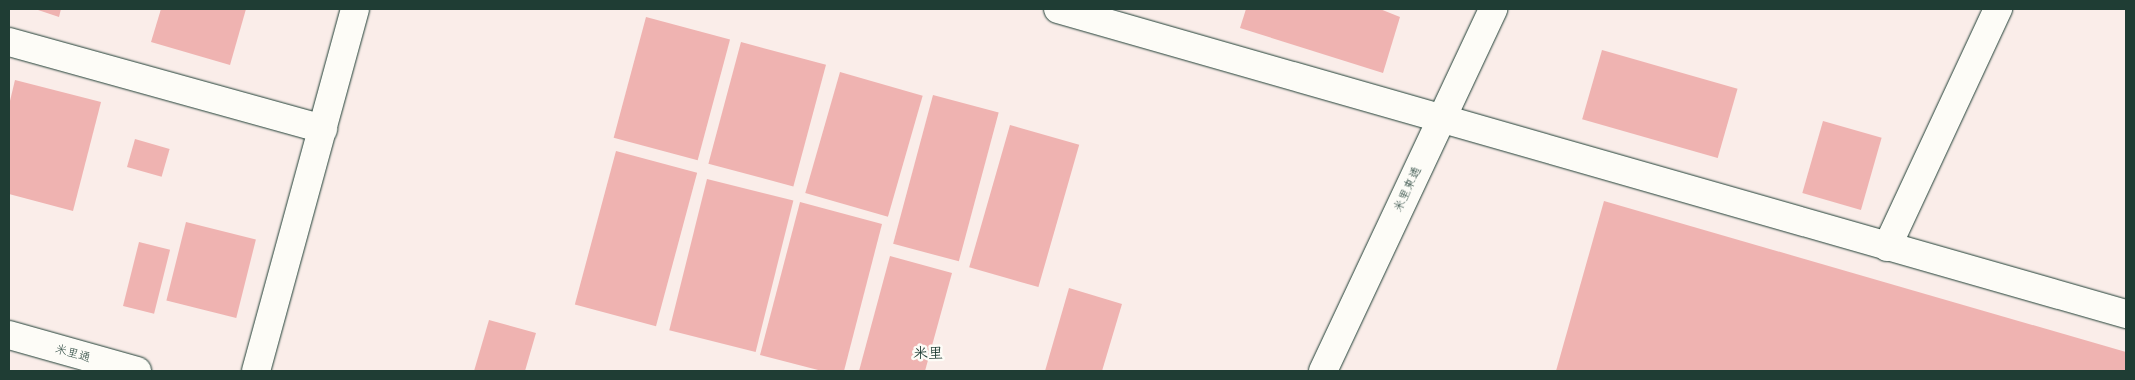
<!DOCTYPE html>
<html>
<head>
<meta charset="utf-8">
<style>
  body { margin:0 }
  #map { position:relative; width:2135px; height:380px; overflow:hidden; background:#faede9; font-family:Delius,"Klee One",sans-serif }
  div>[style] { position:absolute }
  .building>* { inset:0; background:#efb3b1; transform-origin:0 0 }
  .roads { filter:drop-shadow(0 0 1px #1f3d34) drop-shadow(0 0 1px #1f3d34) }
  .minor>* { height:28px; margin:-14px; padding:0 14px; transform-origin:14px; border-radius:14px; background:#fdfcf7 }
  .tertiary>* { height:28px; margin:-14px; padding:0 14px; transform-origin:14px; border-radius:14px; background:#fdfcf7 }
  span { translate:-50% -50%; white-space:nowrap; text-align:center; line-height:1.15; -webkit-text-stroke:5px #fdfcf7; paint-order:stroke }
  .street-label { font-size:12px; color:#1f3d34 }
  .quarter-label { font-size:15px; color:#1f3d34; font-weight:700 }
  .frame { position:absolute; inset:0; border:10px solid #1f3d34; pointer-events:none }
</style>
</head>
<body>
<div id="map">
  <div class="building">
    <div style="clip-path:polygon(35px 9px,61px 9px,59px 17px)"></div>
    <div style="clip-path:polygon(161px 9px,246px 9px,230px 65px,151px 42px)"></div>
    <div style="clip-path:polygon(1246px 9px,1380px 9px,1400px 17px,1383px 73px,1240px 28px)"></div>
    <div style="left:646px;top:17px;width:87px;height:125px;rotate:15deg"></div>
    <div style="left:741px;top:42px;width:88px;height:126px;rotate:15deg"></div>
    <div style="left:1602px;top:50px;width:141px;height:72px;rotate:16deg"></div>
    <div style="left:840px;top:72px;width:86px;height:126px;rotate:16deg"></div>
    <div style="clip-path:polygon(15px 80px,101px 102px,73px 211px,9px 194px,9px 105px)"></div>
    <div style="left:933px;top:95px;width:68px;height:154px;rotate:15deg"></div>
    <div style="left:1823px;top:121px;width:61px;height:75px;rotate:16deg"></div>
    <div style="left:1010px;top:125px;width:72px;height:148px;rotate:16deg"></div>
    <div style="left:135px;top:139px;width:36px;height:29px;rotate:16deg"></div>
    <div style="left:616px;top:151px;width:84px;height:159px;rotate:15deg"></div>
    <div style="left:707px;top:179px;width:89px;height:156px;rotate:14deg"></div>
    <div style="clip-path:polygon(1604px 201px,2126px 352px,2126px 371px,1556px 371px)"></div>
    <div style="clip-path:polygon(800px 202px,882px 224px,844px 371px,822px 371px,760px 355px)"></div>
    <div style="left:186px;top:222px;width:72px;height:81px;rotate:14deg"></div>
    <div style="left:139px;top:242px;width:32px;height:66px;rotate:14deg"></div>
    <div style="clip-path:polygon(890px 256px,952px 273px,925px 371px,859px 371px)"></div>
    <div style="clip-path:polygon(1069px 288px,1122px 304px,1102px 371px,1045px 371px)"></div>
    <div style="clip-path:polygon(489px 320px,536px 333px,525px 371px,474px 371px)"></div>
  </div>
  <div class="roads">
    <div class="minor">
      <div style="left:1058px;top:9px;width:1111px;rotate:15.94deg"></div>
      <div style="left:9px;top:42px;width:326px;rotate:15.5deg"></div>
      <div style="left:1887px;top:247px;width:263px;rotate:-65deg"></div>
      <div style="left:256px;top:371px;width:375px;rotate:-74.7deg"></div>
      <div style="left:1323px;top:371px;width:400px;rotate:-64.8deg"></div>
    </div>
    <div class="tertiary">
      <div style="left:9px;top:335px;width:133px;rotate:15.7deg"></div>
    </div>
  </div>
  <div class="street-label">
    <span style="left:1407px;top:189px;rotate:-65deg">米里東通</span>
    <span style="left:73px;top:353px;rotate:16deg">米里通</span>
  </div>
  <div class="quarter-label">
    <span style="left:928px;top:353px">米里</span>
  </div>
  <div class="frame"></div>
</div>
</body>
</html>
